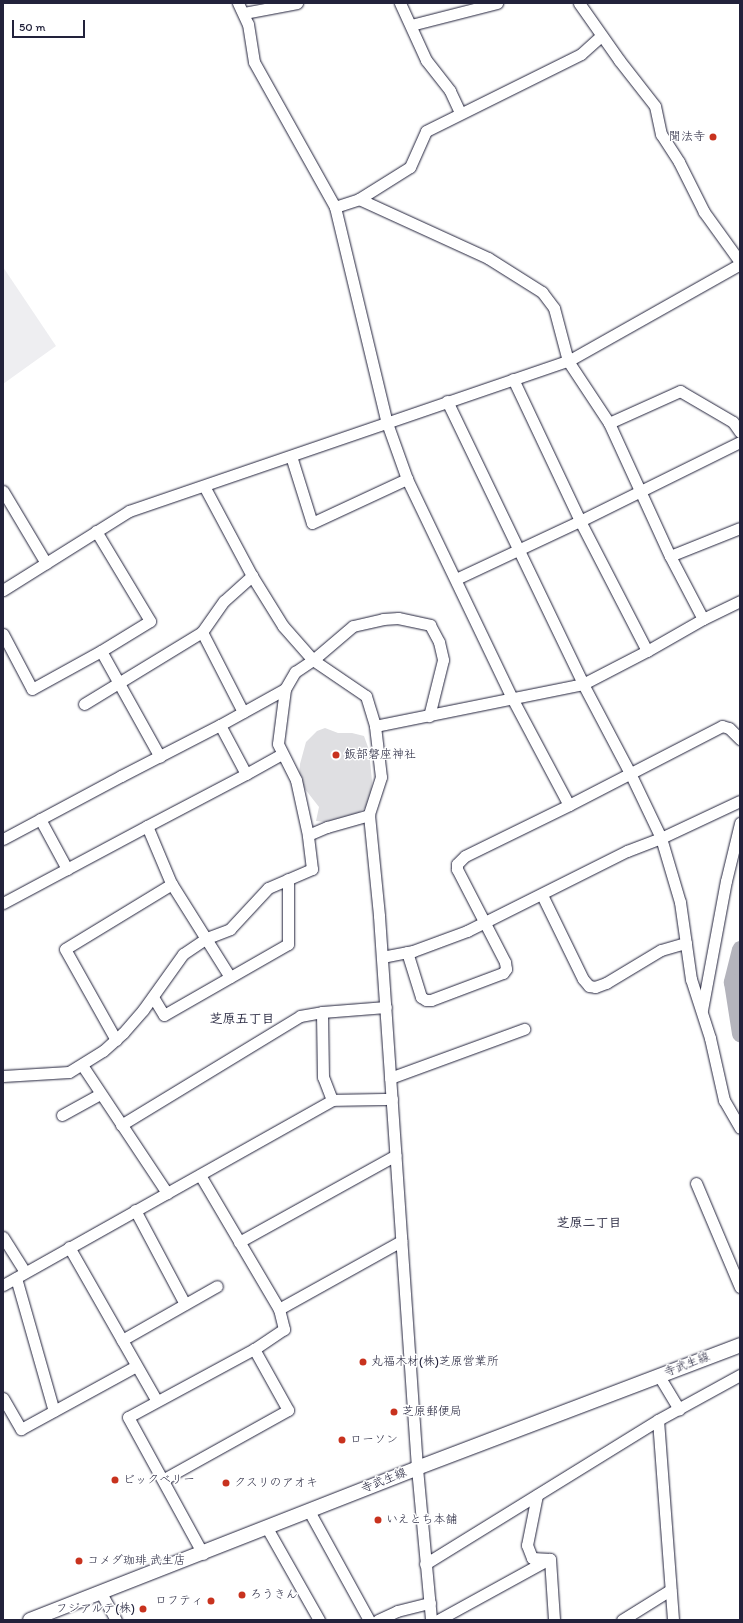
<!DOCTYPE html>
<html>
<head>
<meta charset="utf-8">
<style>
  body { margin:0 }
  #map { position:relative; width:743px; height:1623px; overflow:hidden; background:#fff; font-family:Itim,"Klee One",sans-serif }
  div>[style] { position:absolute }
  .built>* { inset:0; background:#eeeef1 }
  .green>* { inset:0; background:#dfdfe2 }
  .river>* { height:17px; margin:-8.5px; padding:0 8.5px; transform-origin:8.5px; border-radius:8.5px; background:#b4b4bc }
  .roads { filter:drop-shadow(0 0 1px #22223b) drop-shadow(0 0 1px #22223b) }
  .minor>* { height:11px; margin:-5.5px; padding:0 5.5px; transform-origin:5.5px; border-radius:5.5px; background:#fff }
  .major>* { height:14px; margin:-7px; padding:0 7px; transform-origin:7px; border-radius:7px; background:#fff }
  .dots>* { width:11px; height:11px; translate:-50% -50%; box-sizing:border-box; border:2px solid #fff; border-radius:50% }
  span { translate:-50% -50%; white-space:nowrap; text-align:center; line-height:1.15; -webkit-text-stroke:3px #fff; paint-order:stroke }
  .poi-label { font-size:12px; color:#22223b }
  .right { translate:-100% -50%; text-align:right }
  .left { translate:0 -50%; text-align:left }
  .street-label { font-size:12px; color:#22223b }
  .neighbourhood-label { font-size:13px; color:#22223b; font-weight:700 }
  .frame { position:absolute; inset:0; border:4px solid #22223b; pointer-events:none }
  .scale { position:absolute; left:12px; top:20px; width:73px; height:18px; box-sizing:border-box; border:2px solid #22223b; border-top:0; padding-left:5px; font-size:12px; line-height:14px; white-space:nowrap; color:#22223b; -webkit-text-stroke:3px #fff; paint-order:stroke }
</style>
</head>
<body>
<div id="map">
  <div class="built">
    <div style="clip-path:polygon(3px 267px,56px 346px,3px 384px)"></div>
  </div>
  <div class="green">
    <div style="clip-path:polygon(325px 728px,338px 733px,352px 733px,364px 736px,369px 750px,372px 781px,371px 795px,369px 805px,357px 814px,325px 822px,316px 821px,319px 807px,305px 789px,299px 777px,300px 764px,306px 742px,317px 731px)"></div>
  </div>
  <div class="river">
    <div style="left:740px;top:949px;width:34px;rotate:104deg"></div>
    <div style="left:732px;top:982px;width:52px;rotate:81.1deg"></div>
  </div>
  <div class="roads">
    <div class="minor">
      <div style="left:238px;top:3px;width:23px;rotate:65deg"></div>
      <div style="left:248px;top:24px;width:38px;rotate:81deg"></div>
      <div style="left:254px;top:62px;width:166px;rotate:60.8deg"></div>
      <div style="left:335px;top:207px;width:222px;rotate:76.5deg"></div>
      <div style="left:387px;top:423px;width:59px;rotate:70.3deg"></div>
      <div style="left:407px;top:479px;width:243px;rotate:64.4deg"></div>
      <div style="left:512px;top:698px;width:121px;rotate:62deg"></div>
      <div style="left:569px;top:805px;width:172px;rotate:-27.3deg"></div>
      <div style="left:722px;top:726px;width:7px;rotate:16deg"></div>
      <div style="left:729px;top:728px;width:16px;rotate:45deg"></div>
      <div style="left:400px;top:3px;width:63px;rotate:65.5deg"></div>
      <div style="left:426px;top:60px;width:39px;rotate:52deg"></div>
      <div style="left:450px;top:91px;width:23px;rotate:65deg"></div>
      <div style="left:579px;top:3px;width:70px;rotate:54.9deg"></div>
      <div style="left:619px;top:60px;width:58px;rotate:52deg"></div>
      <div style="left:655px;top:106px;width:29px;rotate:78deg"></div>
      <div style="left:661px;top:134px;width:33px;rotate:57deg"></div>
      <div style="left:679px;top:162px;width:56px;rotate:63.4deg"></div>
      <div style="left:704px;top:212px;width:62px;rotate:54.2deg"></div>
      <div style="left:244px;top:13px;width:54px;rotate:-10.7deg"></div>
      <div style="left:411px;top:25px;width:89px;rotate:-14.3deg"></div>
      <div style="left:359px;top:199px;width:142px;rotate:24.6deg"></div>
      <div style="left:488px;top:258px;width:64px;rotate:32.2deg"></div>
      <div style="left:542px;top:292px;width:20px;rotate:53deg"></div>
      <div style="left:554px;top:308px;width:55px;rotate:75.2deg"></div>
      <div style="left:568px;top:361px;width:74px;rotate:56.5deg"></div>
      <div style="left:609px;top:423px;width:146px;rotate:65.4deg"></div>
      <div style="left:670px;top:556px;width:71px;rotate:62.4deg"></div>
      <div style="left:335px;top:207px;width:25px;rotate:-18deg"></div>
      <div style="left:359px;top:199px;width:60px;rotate:-32.1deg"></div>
      <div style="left:410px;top:167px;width:39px;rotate:-66deg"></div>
      <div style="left:426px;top:131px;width:173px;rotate:-26.4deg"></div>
      <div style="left:581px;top:54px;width:27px;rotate:-42deg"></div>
      <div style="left:513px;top:379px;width:157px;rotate:64.7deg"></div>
      <div style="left:580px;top:521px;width:146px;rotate:62.7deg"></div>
      <div style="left:447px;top:401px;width:314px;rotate:64.3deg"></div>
      <div style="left:583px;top:684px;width:101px;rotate:62.2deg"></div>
      <div style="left:630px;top:773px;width:72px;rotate:64.5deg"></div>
      <div style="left:661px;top:838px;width:67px;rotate:73.5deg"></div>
      <div style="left:680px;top:902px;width:78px;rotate:81.9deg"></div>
      <div style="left:691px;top:979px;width:62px;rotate:72.1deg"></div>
      <div style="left:710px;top:1038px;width:64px;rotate:77.3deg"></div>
      <div style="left:724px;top:1100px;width:32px;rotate:60deg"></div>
      <div style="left:609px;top:423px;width:78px;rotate:-24.3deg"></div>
      <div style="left:680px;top:391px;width:61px;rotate:30.3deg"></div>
      <div style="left:733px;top:422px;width:12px;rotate:55deg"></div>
      <div style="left:291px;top:456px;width:70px;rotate:72.6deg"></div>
      <div style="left:312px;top:523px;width:105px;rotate:-24.9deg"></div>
      <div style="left:204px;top:486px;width:102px;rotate:61.9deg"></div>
      <div style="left:252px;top:576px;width:59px;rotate:58.2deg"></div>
      <div style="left:283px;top:626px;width:45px;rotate:48.6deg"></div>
      <div style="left:313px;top:660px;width:64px;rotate:34.2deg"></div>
      <div style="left:366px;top:696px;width:31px;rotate:73deg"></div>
      <div style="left:375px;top:726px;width:51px;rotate:83.3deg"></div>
      <div style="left:381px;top:777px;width:40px;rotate:108deg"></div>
      <div style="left:369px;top:815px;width:101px;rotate:84.3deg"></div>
      <div style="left:379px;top:916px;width:553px;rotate:86.06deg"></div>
      <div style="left:417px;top:1468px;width:153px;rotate:84.7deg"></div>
      <div style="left:3px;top:491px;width:84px;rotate:59.2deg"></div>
      <div style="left:96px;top:531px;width:105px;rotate:59deg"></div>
      <div style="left:150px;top:621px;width:57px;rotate:148.5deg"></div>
      <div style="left:670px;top:556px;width:75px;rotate:-21.8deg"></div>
      <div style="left:456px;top:579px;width:137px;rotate:-25.1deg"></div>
      <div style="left:580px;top:521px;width:178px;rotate:-26.3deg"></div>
      <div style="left:3px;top:590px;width:149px;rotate:-32.1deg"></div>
      <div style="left:129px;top:511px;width:464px;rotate:-18.9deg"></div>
      <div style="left:568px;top:361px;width:197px;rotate:-29.4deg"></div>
      <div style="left:202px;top:632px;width:90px;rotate:62.9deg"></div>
      <div style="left:3px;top:634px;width:62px;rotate:62.2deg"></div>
      <div style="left:32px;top:689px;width:79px;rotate:-28.8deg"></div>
      <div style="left:101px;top:651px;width:121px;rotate:60.9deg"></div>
      <div style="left:285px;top:689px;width:55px;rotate:97.3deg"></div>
      <div style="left:278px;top:744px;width:40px;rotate:63.4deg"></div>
      <div style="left:296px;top:780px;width:56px;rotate:77.7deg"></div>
      <div style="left:84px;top:704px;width:138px;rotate:-31.4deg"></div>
      <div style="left:202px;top:632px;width:38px;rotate:-55deg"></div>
      <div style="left:224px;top:601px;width:38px;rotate:-42deg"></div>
      <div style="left:220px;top:725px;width:74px;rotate:-29deg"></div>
      <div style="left:285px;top:689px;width:20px;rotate:-60deg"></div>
      <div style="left:295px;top:672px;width:22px;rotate:-34deg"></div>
      <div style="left:313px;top:660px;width:52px;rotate:-40.4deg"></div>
      <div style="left:353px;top:626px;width:31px;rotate:-13deg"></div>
      <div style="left:383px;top:619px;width:15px;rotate:-4deg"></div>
      <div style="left:398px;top:618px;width:33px;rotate:12deg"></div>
      <div style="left:430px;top:625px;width:19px;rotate:62deg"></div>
      <div style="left:439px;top:642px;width:18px;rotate:77deg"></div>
      <div style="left:443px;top:660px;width:58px;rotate:104deg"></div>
      <div style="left:375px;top:726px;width:212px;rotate:-11.4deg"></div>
      <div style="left:583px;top:684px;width:72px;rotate:-27.3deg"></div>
      <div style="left:647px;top:651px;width:64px;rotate:-29.7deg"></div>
      <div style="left:703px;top:619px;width:41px;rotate:-25.9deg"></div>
      <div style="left:246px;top:774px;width:41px;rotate:-29.1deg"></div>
      <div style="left:40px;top:819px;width:57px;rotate:61.6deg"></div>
      <div style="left:3px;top:839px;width:134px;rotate:-28.1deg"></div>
      <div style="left:121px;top:776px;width:111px;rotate:-27.3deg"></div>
      <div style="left:220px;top:725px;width:55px;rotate:62deg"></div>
      <div style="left:246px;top:774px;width:112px;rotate:152.3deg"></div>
      <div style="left:147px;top:826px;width:62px;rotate:67.2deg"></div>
      <div style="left:171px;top:883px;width:111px;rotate:57.9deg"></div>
      <div style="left:542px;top:895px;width:93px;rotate:64deg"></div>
      <div style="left:583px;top:979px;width:9px;rotate:49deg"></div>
      <div style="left:589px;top:986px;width:6px;rotate:9deg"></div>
      <div style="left:595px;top:987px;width:12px;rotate:-20deg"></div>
      <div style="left:606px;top:983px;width:64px;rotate:-31deg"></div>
      <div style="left:661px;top:950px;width:26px;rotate:-16deg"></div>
      <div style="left:3px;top:903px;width:163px;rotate:-28.1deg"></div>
      <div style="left:407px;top:952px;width:47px;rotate:72.7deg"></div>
      <div style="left:421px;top:997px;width:6px;rotate:31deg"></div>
      <div style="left:426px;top:1000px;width:5px"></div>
      <div style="left:431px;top:1000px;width:77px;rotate:-20.6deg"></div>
      <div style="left:503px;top:973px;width:5px;rotate:-53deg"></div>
      <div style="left:506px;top:969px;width:7px;rotate:-98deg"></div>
      <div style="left:505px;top:962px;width:105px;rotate:-117.3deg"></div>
      <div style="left:457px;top:869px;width:5px;rotate:-90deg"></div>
      <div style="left:457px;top:864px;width:11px;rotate:-45deg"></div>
      <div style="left:465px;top:856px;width:116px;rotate:-26.1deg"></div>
      <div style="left:382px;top:957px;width:32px;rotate:-11deg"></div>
      <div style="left:413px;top:951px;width:58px;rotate:-20.3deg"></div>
      <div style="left:467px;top:931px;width:179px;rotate:-26.6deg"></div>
      <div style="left:627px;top:851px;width:36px;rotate:-21deg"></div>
      <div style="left:661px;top:838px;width:87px;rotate:-25.1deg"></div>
      <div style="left:153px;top:997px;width:21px;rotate:59deg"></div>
      <div style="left:164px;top:1015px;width:143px;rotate:-29.8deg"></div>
      <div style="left:288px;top:944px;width:65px;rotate:-90deg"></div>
      <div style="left:702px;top:1010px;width:131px;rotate:-79.5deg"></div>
      <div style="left:726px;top:881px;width:60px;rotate:-76.4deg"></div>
      <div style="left:116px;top:1040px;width:104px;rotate:-119.3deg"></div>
      <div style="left:65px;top:949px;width:125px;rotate:-31.3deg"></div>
      <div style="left:82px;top:1065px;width:154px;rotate:56.4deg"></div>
      <div style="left:3px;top:1076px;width:66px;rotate:-3.5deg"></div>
      <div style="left:69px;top:1072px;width:40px;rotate:-32deg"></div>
      <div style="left:103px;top:1051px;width:27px;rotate:-42deg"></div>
      <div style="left:123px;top:1033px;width:30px;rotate:-49deg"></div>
      <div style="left:143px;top:1010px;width:69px;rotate:-54.5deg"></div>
      <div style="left:183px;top:954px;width:29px;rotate:-34deg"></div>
      <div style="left:207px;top:938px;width:25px;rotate:-21deg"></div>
      <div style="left:230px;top:929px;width:56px;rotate:-47.2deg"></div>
      <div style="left:268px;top:888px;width:48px;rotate:-23.4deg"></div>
      <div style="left:312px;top:869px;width:34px;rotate:-97deg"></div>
      <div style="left:308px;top:835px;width:21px;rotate:-23deg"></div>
      <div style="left:327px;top:827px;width:44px;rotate:-15.9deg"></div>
      <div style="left:390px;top:1078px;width:143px;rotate:-20.1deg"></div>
      <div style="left:332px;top:1100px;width:25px;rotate:-111deg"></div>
      <div style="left:323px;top:1077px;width:65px;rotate:-90.9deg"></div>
      <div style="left:322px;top:1012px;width:64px;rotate:-4.5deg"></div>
      <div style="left:62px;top:1115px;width:43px;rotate:-28.9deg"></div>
      <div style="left:121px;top:1125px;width:210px;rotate:-31.3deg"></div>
      <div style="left:300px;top:1016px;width:22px;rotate:-10deg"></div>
      <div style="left:200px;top:1175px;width:156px;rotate:59.5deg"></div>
      <div style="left:279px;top:1309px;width:21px;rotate:76deg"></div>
      <div style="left:284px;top:1329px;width:36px;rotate:146deg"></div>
      <div style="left:254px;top:1349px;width:143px;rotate:151.6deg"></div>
      <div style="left:128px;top:1417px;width:156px;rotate:61.3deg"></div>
      <div style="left:696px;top:1183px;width:113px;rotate:67.1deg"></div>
      <div style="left:135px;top:1210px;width:106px;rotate:62deg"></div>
      <div style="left:3px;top:1237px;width:41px;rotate:57.8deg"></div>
      <div style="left:239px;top:1242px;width:179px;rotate:-29deg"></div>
      <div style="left:69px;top:1247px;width:177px;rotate:60.3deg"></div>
      <div style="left:16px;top:1278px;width:138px;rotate:74.1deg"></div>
      <div style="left:3px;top:1285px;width:377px;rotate:-29.3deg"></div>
      <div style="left:332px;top:1100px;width:60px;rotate:-1deg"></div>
      <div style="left:279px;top:1309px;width:140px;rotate:-29.1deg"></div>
      <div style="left:122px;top:1340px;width:109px;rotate:-29.6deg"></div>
      <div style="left:659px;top:1376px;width:39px;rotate:59deg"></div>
      <div style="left:3px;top:1398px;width:36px;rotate:60deg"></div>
      <div style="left:21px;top:1429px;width:131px;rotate:-28.7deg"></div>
      <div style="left:658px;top:1420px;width:201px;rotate:85.7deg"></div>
      <div style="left:164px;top:1479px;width:142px;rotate:-29.1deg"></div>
      <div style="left:288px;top:1410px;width:70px;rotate:-119.1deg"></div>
      <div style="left:537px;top:1495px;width:51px;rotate:101.3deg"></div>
      <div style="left:527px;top:1545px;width:14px;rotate:69deg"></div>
      <div style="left:532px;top:1558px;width:18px;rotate:3deg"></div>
      <div style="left:550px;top:1559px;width:61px;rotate:86.2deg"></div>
      <div style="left:309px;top:1511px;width:124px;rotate:61.2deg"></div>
      <div style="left:267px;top:1528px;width:106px;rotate:60.5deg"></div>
      <div style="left:425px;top:1564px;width:274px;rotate:-31.7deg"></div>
      <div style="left:658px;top:1420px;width:94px;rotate:-28.8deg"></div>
      <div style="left:101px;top:1593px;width:31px;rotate:61deg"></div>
      <div style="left:378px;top:1620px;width:21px;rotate:-25deg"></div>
      <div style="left:397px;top:1611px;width:34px;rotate:-14deg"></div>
      <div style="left:438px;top:1620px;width:127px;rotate:-28.8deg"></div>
      <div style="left:622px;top:1620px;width:57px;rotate:-32deg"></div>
    </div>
    <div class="major">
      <div style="left:30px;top:1620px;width:416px;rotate:-21.4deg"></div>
      <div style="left:417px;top:1468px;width:346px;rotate:-20.8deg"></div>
    </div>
  </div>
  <div class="dots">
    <div style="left:713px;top:137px;background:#c8321e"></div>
    <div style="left:336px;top:755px;background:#c8321e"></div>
    <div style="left:363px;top:1362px;background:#c8321e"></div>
    <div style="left:394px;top:1412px;background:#c8321e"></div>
    <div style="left:342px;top:1440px;background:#c8321e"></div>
    <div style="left:115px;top:1480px;background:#c8321e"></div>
    <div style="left:226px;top:1483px;background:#c8321e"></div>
    <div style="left:378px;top:1520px;background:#c8321e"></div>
    <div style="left:79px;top:1561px;background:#c8321e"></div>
    <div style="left:242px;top:1595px;background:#c8321e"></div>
    <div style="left:211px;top:1601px;background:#c8321e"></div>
    <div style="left:143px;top:1609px;background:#c8321e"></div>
  </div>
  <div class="poi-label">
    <span class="right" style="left:705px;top:137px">聞法寺</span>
    <span class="left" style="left:344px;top:755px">飯部磐座神社</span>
    <span class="left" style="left:371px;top:1362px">丸福木材(株)芝原営業所</span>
    <span class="left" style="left:402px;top:1412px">芝原郵便局</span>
    <span class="left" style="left:350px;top:1440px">ローソン</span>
    <span class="left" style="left:123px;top:1480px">ビックベリー</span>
    <span class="left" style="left:234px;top:1483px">クスリのアオキ</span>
    <span class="left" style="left:386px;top:1520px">いえとち本舗</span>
    <span class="left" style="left:87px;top:1561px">コメダ珈琲 武生店</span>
    <span class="left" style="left:250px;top:1595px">ろうきん</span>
    <span class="right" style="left:203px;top:1601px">ロフティ</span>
    <span class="right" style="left:135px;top:1609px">フジアルテ(株)</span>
  </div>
  <div class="street-label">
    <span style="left:687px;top:1365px;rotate:-21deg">寺武生線</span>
    <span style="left:384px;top:1481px;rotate:-22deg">寺武生線</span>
  </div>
  <div class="neighbourhood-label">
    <span style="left:242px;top:1019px">芝原五丁目</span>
    <span style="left:589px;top:1223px">芝原二丁目</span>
  </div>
  <div class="frame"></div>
  <div class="scale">50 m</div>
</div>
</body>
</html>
